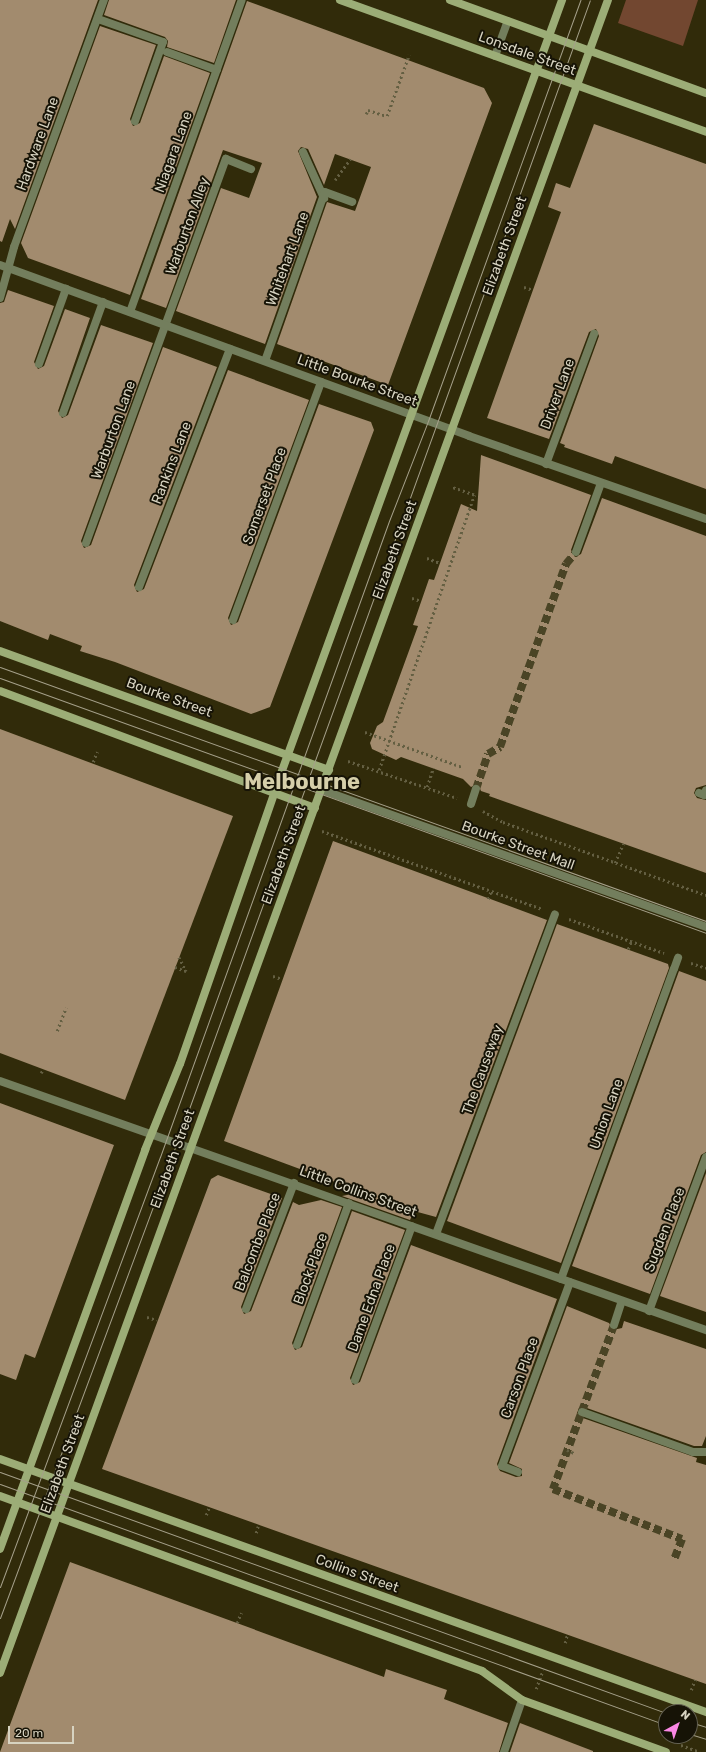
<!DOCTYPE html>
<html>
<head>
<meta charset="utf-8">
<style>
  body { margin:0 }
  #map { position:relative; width:706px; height:1752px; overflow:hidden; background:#312b0a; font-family:Rubik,sans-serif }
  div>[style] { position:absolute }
  .green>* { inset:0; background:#724730 }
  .building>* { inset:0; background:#a28b6e }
  .street-tunnel>* { height:8px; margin-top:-4px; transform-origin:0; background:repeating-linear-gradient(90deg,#4a4425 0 8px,transparent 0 12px) }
  .path>* { height:2.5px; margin-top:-1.25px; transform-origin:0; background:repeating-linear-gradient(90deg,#645f42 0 2px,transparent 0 5px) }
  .lane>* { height:8px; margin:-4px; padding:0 4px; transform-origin:4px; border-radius:4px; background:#737e5d }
  .street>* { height:8px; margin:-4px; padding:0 4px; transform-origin:4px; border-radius:4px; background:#737e5d }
  .secondary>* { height:8px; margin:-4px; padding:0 4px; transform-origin:4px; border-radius:4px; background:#9cad77 }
  .tram>* { height:1px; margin:-0.5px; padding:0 0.5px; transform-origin:0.5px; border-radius:0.5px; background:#a5a08a }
  span { translate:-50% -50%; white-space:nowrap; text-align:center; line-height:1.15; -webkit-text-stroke:4px #161306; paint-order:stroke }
  .street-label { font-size:14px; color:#d7d3c1 }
  .town-label { font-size:22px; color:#d6cfaa; font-weight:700 }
  .north { position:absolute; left:658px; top:1704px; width:40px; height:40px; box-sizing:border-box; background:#161306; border:1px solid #636051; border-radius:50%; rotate:40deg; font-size:11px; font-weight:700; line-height:16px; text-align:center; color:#d7d3c1 }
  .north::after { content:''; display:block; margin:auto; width:14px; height:18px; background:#fb87e5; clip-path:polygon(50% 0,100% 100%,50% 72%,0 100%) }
  .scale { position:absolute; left:8px; top:1726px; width:66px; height:18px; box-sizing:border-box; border:2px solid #d7d3c1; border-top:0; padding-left:5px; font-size:12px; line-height:14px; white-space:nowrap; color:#d7d3c1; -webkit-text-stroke:3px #161306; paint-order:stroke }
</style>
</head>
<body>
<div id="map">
  <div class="green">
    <div style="clip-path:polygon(626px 0,698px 0,683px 46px,618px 23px)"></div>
  </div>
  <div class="building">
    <div style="clip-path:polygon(0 0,98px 0,15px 229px,10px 219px,2px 242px,0 241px)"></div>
    <div style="clip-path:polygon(109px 0,236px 0,214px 63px,167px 47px,168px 41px,165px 37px,104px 15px)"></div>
    <div style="clip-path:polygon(247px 1px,484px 88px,492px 103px,388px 385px,277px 344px,327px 202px,355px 211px,371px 167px,335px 154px,324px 185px,308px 149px,301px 147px,298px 151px,317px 197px,265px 344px,176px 311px,221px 188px,249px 198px,262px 163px,223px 150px,166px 308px,141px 299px)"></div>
    <div style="clip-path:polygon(100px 26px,156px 45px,130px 119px,133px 126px,140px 123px,164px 56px,210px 73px,130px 295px,28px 258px,21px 243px)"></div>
    <div style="clip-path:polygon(594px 124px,706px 164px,706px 489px,615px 456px,612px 464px,564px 447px,565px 445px,560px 443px,599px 336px,596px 329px,589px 332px,549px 439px,487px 418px,561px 212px,548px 207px,556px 183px,570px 188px)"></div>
    <div style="clip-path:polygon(8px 290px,54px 306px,34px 362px,38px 369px,44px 366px,65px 309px,90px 318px,58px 411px,62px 418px,68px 415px,101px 325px,153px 343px,81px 541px,84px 548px,91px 545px,163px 347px,217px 367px,134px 585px,137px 592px,144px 589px,228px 370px,309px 400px,228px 618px,231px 625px,238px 622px,319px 404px,371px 422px,374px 430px,270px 707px,251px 714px,115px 662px,80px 651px,82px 646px,50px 634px,48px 640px,0 621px,0 303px,4px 302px)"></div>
    <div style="clip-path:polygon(481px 455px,591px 495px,571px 550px,575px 557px,581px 554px,602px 498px,706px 536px,706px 785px,696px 788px,694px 793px,697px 798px,706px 800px,706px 873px,489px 796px,490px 794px,481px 791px,478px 784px,471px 787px,463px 779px,401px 757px,396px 760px,372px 749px,370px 743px,377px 726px,383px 722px,418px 626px,413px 625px,429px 579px,434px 580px,461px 504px,477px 511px)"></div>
    <div style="clip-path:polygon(0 729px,233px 816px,125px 1100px,0 1053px)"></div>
    <div style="clip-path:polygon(333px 841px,547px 920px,436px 1217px,414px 1211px,410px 1220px,342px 1196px,362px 1192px,224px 1141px)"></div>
    <div style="clip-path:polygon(557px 924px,668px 964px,669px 968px,561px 1263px,447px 1221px)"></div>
    <div style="clip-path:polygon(679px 971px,706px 981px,706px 1152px,701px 1155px,650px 1294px,572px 1266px)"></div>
    <div style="clip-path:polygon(0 1103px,114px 1145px,35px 1358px,25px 1354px,16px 1380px,0 1374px)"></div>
    <div style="clip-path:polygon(706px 1173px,706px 1312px,660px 1296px)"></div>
    <div style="clip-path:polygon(218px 1175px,282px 1198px,241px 1307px,244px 1314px,251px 1311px,293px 1202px,299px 1205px,321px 1200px,342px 1207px,292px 1343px,295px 1350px,302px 1347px,352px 1211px,405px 1230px,350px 1378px,353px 1385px,360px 1382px,411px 1245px,557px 1299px,497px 1464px,500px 1471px,516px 1477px,522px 1476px,522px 1469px,509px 1463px,567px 1306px,609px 1323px,613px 1330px,622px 1328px,624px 1321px,706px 1349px,706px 1436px,702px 1446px,694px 1446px,584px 1407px,579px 1408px,577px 1413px,580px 1417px,697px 1458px,696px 1462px,706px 1465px,706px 1684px,102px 1469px,211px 1179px)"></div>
    <div style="clip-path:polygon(70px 1562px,384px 1677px,386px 1669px,447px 1690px,444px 1699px,508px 1723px,499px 1752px,0 1752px)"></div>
    <div style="clip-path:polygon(520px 1723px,593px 1751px,593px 1752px,510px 1752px)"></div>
  </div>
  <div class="street-tunnel">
    <div style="left:476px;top:789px;width:37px;rotate:-71deg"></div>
    <div style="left:488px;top:754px;width:14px;rotate:-30deg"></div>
    <div style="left:500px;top:747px;width:195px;rotate:-70.2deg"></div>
    <div style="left:566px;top:564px;width:16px;rotate:-50deg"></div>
    <div style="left:614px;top:1325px;width:175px;rotate:110.4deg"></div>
    <div style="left:553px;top:1489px;width:138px;rotate:21.2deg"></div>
    <div style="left:682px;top:1539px;width:22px;rotate:111deg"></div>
  </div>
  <div class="path">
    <div style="left:366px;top:114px;width:4px;rotate:-63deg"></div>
    <div style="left:368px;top:110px;width:20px;rotate:18deg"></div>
    <div style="left:387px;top:116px;width:65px;rotate:-70.2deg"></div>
    <div style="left:335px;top:180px;width:26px;rotate:-54deg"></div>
    <div style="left:524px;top:287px;width:9px;rotate:18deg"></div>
    <div style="left:427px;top:558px;width:14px;rotate:21deg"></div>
    <div style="left:412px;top:598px;width:9px;rotate:18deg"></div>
    <div style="left:365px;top:732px;width:103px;rotate:19.8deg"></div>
    <div style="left:348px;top:761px;width:115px;rotate:18.7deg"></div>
    <div style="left:93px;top:762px;width:11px;rotate:-68deg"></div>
    <div style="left:379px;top:770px;width:291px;rotate:-70.9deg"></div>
    <div style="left:474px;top:495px;width:24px;rotate:-161deg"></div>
    <div style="left:427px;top:787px;width:20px;rotate:-72deg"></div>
    <div style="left:483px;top:811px;width:23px;rotate:29deg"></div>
    <div style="left:503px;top:822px;width:216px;rotate:19.8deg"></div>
    <div style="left:322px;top:831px;width:233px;rotate:19.5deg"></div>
    <div style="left:615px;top:863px;width:21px;rotate:-67deg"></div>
    <div style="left:488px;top:899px;width:9px;rotate:-69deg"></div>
    <div style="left:569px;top:919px;width:101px;rotate:19.7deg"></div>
    <div style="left:628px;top:949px;width:8px;rotate:-67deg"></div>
    <div style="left:179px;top:957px;width:16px;rotate:63deg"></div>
    <div style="left:691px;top:963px;width:16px;rotate:18deg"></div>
    <div style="left:175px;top:967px;width:12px;rotate:20deg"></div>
    <div style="left:273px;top:976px;width:9px;rotate:18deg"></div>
    <div style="left:57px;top:1031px;width:25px;rotate:-69deg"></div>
    <div style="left:41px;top:1073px;width:4px;rotate:-63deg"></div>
    <div style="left:147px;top:1317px;width:10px;rotate:17deg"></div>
    <div style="left:567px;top:1450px;width:8px;rotate:23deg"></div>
    <div style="left:206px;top:1515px;width:8px;rotate:-67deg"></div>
    <div style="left:256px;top:1533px;width:7px;rotate:-74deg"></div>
    <div style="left:237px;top:1623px;width:11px;rotate:-68deg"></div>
    <div style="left:565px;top:1643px;width:8px;rotate:-76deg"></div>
    <div style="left:536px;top:1689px;width:20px;rotate:-70deg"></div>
    <div style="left:691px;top:1690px;width:11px;rotate:-68deg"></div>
    <div style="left:681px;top:1745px;width:20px;rotate:20deg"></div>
  </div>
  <div class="lane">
    <div style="left:98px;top:19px;width:69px;rotate:19.5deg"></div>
    <div style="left:163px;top:42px;width:84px;rotate:109.5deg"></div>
    <div style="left:167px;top:52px;width:53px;rotate:19.8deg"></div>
    <div style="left:495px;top:56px;width:37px;rotate:-70deg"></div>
    <div style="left:303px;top:152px;width:51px;rotate:65.5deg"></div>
    <div style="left:130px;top:312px;width:331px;rotate:-70.3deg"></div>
    <div style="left:265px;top:361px;width:179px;rotate:-70.5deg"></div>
    <div style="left:325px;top:192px;width:29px;rotate:20deg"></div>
    <div style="left:39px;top:364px;width:80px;rotate:-70.2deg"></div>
    <div style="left:63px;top:413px;width:118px;rotate:-70.2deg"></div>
    <div style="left:86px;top:543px;width:409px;rotate:-70deg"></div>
    <div style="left:226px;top:159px;width:27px;rotate:22deg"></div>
    <div style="left:139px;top:587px;width:255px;rotate:-69.1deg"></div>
    <div style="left:699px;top:793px;width:5px;rotate:22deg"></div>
    <div style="left:704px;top:795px;width:5px;rotate:-68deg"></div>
    <div style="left:561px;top:1279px;width:330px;rotate:-70deg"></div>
    <div style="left:246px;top:1309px;width:135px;rotate:-69.1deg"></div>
    <div style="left:355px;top:1380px;width:164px;rotate:-69.7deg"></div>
    <div style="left:582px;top:1412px;width:118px;rotate:19.8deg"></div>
    <div style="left:693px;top:1452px;width:13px"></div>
  </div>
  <div class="street">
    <div style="left:0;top:265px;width:499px;rotate:20deg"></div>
    <div style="left:469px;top:436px;width:251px;rotate:19.3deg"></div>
    <div style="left:0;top:298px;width:53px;rotate:-74.6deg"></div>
    <div style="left:14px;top:247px;width:263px;rotate:-70deg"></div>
    <div style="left:546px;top:464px;width:139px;rotate:-69.7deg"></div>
    <div style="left:576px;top:552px;width:73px;rotate:-70.1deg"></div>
    <div style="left:233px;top:620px;width:254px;rotate:-69.7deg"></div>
    <div style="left:322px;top:790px;width:408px;rotate:19.6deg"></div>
    <div style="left:471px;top:804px;width:16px;rotate:-72deg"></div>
    <div style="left:674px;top:969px;width:12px;rotate:-70deg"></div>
    <div style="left:0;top:1081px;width:749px;rotate:19.43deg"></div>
    <div style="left:436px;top:1234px;width:341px;rotate:-69.6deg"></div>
    <div style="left:649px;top:1311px;width:164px;rotate:-69.7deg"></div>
    <div style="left:614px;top:1325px;width:25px;rotate:-72deg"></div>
    <div style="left:297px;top:1345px;width:151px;rotate:-69.9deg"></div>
    <div style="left:518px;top:1472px;width:17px;rotate:-159deg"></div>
    <div style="left:502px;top:1466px;width:196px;rotate:-69.7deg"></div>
    <div style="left:504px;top:1752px;width:55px;rotate:-70.9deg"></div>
  </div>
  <div class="secondary">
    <div style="left:340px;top:0;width:389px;rotate:19.8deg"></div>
    <div style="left:450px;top:0;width:272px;rotate:20deg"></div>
    <div style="left:0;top:651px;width:350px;rotate:19.9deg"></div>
    <div style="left:0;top:691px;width:336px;rotate:20.4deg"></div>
    <div style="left:0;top:1459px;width:750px;rotate:19.72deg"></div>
    <div style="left:0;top:1496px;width:513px;rotate:19.95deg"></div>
    <div style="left:482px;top:1671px;width:49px;rotate:35.9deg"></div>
    <div style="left:522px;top:1700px;width:153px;rotate:19.9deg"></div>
    <div style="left:0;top:1549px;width:425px;rotate:-70deg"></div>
    <div style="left:145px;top:1150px;width:93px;rotate:-67.9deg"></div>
    <div style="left:180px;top:1064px;width:302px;rotate:-70.8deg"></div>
    <div style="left:279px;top:779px;width:829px;rotate:-70.03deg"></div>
    <div style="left:0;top:1673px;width:1780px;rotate:-70.03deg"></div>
  </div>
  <div class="tram">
    <div style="left:0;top:667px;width:750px;rotate:19.79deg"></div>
    <div style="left:0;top:678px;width:751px;rotate:19.86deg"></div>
    <div style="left:0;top:1472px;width:708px;rotate:19.89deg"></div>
    <div style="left:0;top:1484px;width:708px;rotate:19.89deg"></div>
    <div style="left:0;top:1587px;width:459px;rotate:-69.6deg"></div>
    <div style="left:160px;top:1157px;width:676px;rotate:-70.2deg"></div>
    <div style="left:389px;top:521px;width:107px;rotate:-68.7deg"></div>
    <div style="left:428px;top:421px;width:448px;rotate:-70.1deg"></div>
    <div style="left:0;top:1618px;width:508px;rotate:-69.6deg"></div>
    <div style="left:177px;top:1142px;width:1214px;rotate:-70.12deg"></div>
    <div style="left:690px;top:1722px;width:17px;rotate:17deg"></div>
    <div style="left:690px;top:1734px;width:17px;rotate:17deg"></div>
  </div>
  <div class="street-label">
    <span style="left:527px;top:54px;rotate:20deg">Lonsdale Street</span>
    <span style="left:38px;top:144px;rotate:-70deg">Hardware Lane</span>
    <span style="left:174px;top:152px;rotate:-70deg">Niagara Lane</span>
    <span style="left:188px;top:226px;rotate:-70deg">Warburton Alley</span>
    <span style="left:505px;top:246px;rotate:-70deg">Elizabeth Street</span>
    <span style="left:288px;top:259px;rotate:-70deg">Whitehart Lane</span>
    <span style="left:357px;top:381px;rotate:20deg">Little Bourke Street</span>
    <span style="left:558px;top:394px;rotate:-70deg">Driver Lane</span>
    <span style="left:114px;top:430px;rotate:-70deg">Warburton Lane</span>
    <span style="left:172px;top:463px;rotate:-69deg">Rankins Lane</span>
    <span style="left:265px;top:496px;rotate:-70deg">Somerset Place</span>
    <span style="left:395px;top:550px;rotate:-70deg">Elizabeth Street</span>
    <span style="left:169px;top:698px;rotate:20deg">Bourke Street</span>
    <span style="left:518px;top:846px;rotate:20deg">Bourke Street Mall</span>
    <span style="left:284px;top:855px;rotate:-70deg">Elizabeth Street</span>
    <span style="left:483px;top:1070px;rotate:-70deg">The Causeway</span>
    <span style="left:607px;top:1114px;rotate:-70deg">Union Lane</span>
    <span style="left:173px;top:1159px;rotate:-70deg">Elizabeth Street</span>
    <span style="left:358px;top:1192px;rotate:20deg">Little Collins Street</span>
    <span style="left:665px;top:1230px;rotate:-69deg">Sugden Place</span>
    <span style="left:258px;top:1242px;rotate:-69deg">Balcombe Place</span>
    <span style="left:311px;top:1269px;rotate:-70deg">Block Place</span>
    <span style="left:372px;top:1298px;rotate:-70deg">Dame Edna Place</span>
    <span style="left:520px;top:1378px;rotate:-70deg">Carson Place</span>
    <span style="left:63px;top:1464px;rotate:-70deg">Elizabeth Street</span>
    <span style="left:357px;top:1574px;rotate:20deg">Collins Street</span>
  </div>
  <div class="town-label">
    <span style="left:302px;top:782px">Melbourne</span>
  </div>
  <div class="north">N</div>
  <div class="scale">20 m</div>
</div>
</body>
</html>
